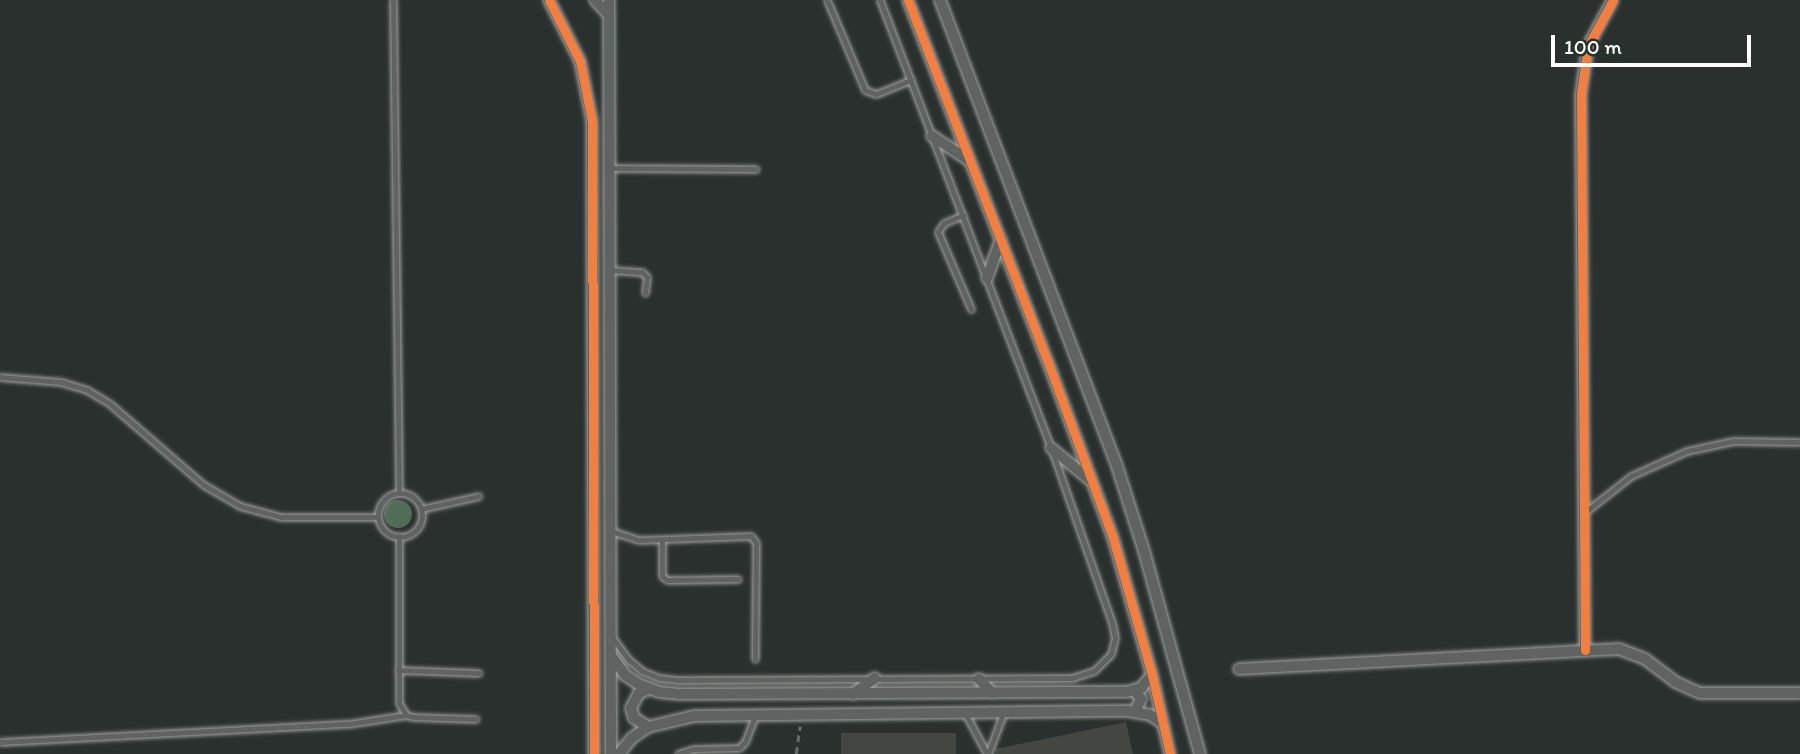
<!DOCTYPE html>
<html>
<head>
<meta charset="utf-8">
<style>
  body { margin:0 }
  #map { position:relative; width:1800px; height:754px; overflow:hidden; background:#29302d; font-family:Itim,sans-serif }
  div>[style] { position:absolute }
  .green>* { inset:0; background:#516d57 }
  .round { border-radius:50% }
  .building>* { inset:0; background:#434641; transform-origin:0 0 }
  .path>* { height:2.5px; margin-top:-1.25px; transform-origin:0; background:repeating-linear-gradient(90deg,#686c69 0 7px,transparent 0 12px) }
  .roads { filter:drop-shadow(0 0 2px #9fa2a0) drop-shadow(0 0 2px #9fa2a0) }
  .lane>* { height:5px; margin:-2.5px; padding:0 2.5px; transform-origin:2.5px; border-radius:2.5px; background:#5f6362 }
  .lane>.ring { margin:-2.5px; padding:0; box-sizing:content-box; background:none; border:5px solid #5f6362; border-radius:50% }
  .street>* { height:10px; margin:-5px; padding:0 5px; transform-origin:5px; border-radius:5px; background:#5f6362 }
  .cycleway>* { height:9px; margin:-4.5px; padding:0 4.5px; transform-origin:4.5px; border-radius:4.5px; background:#f27e40 }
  span { translate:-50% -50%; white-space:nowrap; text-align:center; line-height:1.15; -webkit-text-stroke:5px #26332d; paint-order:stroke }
  .scale { position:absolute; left:1551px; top:35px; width:200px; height:32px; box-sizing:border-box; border:4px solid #fff; border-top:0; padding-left:9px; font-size:21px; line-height:24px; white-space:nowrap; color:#fff; -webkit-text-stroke:5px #26332d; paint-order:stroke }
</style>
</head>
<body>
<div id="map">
  <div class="green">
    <div class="round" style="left:384px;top:500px;width:28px;height:28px"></div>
  </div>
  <div class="building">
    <div style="clip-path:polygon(1126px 722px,1133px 754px,996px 754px,995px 749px)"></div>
    <div style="left:841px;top:733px;width:115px;height:21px"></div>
  </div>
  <div class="path">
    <div style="left:796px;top:754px;width:28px;rotate:-82deg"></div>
  </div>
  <div class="roads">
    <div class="lane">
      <div style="left:393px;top:0;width:493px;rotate:89.3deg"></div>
      <div style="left:827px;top:0;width:98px;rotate:67.1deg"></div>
      <div style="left:865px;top:90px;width:12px;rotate:20deg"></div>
      <div style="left:876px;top:94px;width:38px;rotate:-22deg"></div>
      <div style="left:609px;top:168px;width:147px;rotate:0.4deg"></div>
      <div style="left:963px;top:215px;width:21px;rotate:157deg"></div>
      <div style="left:944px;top:223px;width:11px;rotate:124deg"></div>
      <div style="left:938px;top:232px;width:84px;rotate:66.8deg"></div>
      <div style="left:610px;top:270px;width:32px;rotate:4deg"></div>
      <div style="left:642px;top:272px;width:7px;rotate:45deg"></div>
      <div style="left:647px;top:277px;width:16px;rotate:97deg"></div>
      <div style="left:0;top:377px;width:61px;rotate:4.7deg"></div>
      <div style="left:61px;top:382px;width:27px;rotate:17deg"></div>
      <div style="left:87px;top:390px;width:27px;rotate:31deg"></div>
      <div style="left:110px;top:404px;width:124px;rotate:40.8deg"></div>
      <div style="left:204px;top:485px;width:42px;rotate:30.3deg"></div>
      <div style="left:240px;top:506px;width:42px;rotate:15deg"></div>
      <div style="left:281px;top:517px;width:97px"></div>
      <div class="ring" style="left:378px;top:493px;width:39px;height:39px"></div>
      <div style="left:421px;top:509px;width:59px;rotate:-12.6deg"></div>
      <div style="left:1584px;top:513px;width:60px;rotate:-38.2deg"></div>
      <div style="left:1631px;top:476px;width:61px;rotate:-24.1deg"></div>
      <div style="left:1687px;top:451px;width:47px;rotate:-12.3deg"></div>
      <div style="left:1733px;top:441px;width:67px;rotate:0.9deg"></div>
      <div style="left:611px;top:531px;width:29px;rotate:18deg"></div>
      <div style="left:639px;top:540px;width:112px;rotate:-2deg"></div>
      <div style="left:751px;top:536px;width:9px;rotate:54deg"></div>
      <div style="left:756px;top:543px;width:116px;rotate:90.5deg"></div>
      <div style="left:399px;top:536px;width:167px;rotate:90deg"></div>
      <div style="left:399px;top:703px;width:14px;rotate:60deg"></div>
      <div style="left:406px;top:715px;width:7px;rotate:16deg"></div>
      <div style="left:413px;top:717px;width:63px;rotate:1.8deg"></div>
      <div style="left:662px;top:540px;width:36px;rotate:90deg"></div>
      <div style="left:662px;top:576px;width:6px;rotate:39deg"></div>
      <div style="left:667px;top:580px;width:71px;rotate:-0.8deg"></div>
      <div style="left:612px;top:637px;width:29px;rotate:54deg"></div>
      <div style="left:629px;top:660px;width:17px;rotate:40deg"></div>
      <div style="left:642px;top:671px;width:18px;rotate:22deg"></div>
      <div style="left:659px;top:678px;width:18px;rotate:6deg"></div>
      <div style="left:677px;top:680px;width:395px;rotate:-0.3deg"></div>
      <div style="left:1072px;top:678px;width:23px;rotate:-18deg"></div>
      <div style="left:1094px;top:671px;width:24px;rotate:-45deg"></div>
      <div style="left:1111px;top:654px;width:16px;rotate:-76deg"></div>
      <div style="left:1115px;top:638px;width:15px;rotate:-101deg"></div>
      <div style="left:1112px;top:623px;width:185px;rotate:-109.2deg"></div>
      <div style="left:1051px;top:448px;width:480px;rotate:-110.9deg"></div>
      <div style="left:398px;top:670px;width:81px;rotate:2.1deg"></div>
      <div style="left:966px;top:715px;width:44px;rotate:61.7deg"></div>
      <div style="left:0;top:742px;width:348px;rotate:-3deg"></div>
      <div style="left:348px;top:724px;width:59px;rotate:-8.8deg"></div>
      <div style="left:678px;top:754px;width:16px;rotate:-18deg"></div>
      <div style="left:693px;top:749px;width:46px;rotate:-1.2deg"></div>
      <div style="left:739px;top:748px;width:8px;rotate:-45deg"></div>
      <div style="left:745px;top:742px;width:28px;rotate:-69deg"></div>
      <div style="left:988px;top:754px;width:43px;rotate:-69.4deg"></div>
    </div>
    <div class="street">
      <div style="left:549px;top:0;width:68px;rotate:63.1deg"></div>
      <div style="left:580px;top:61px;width:61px;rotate:78.7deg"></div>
      <div style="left:592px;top:121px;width:633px;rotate:89.82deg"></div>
      <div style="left:595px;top:0;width:21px;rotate:47deg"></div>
      <div style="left:609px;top:0;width:754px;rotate:89.85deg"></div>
      <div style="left:908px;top:0;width:391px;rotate:68.9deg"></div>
      <div style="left:1049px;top:365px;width:184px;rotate:69.7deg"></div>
      <div style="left:1113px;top:538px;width:142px;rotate:74.1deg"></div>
      <div style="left:1152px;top:675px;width:81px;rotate:77.2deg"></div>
      <div style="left:940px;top:0;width:492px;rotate:69.2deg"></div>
      <div style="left:1115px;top:460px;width:96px;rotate:72.3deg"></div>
      <div style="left:1144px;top:551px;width:211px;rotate:74.6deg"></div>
      <div style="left:932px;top:136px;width:45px;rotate:33.3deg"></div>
      <div style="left:987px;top:278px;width:41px;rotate:-70.3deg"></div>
      <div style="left:1051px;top:448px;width:50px;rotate:39.4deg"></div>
      <div style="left:1585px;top:650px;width:556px;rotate:-90.41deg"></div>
      <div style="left:1581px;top:94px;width:49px;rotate:-81.7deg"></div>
      <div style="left:1588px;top:46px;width:52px;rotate:-61.5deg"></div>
      <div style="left:612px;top:657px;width:22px;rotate:54deg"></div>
      <div style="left:625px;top:675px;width:18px;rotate:34deg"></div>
      <div style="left:640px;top:685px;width:20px;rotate:20deg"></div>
      <div style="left:659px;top:692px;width:20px;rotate:6deg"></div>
      <div style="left:679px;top:694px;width:447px;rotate:-0.3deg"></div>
      <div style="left:1126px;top:692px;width:16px;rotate:-15deg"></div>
      <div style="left:1141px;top:688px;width:17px;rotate:-50deg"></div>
      <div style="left:1239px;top:669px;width:381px;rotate:-3deg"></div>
      <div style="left:1619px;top:649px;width:28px;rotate:21deg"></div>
      <div style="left:1645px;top:659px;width:38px;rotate:37deg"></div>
      <div style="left:1675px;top:682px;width:27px;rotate:24deg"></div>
      <div style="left:1700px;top:693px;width:100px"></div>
      <div style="left:979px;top:679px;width:19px;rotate:47deg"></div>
      <div style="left:1135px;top:691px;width:10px;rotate:53deg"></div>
      <div style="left:1141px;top:699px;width:14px;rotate:115deg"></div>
      <div style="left:853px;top:694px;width:27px;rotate:-36deg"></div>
      <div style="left:648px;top:727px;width:17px;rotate:-147deg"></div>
      <div style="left:634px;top:718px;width:10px;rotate:-107deg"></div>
      <div style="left:631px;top:708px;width:17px;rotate:-62deg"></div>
      <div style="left:639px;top:693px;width:11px;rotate:-22deg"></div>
      <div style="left:619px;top:754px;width:21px;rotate:-51deg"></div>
      <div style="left:632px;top:738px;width:19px;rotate:-35deg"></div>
      <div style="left:648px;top:727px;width:47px;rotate:-13.4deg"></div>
      <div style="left:694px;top:716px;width:434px;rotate:-0.7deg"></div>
      <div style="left:1128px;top:711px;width:22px;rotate:10deg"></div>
      <div style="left:1150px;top:715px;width:15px;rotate:32deg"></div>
    </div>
  </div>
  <div class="cycleway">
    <div style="left:549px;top:0;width:68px;rotate:63.1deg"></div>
    <div style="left:580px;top:61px;width:61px;rotate:78.7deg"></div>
    <div style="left:592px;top:121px;width:633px;rotate:89.82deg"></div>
    <div style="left:908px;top:0;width:391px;rotate:68.9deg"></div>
    <div style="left:1049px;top:365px;width:184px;rotate:69.7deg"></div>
    <div style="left:1113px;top:538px;width:142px;rotate:74.1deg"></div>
    <div style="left:1152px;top:675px;width:81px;rotate:77.2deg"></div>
    <div style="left:1585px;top:650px;width:556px;rotate:-90.41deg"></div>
    <div style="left:1581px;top:94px;width:49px;rotate:-81.7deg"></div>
    <div style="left:1588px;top:46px;width:52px;rotate:-61.5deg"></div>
  </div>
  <div class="scale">100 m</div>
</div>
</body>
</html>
